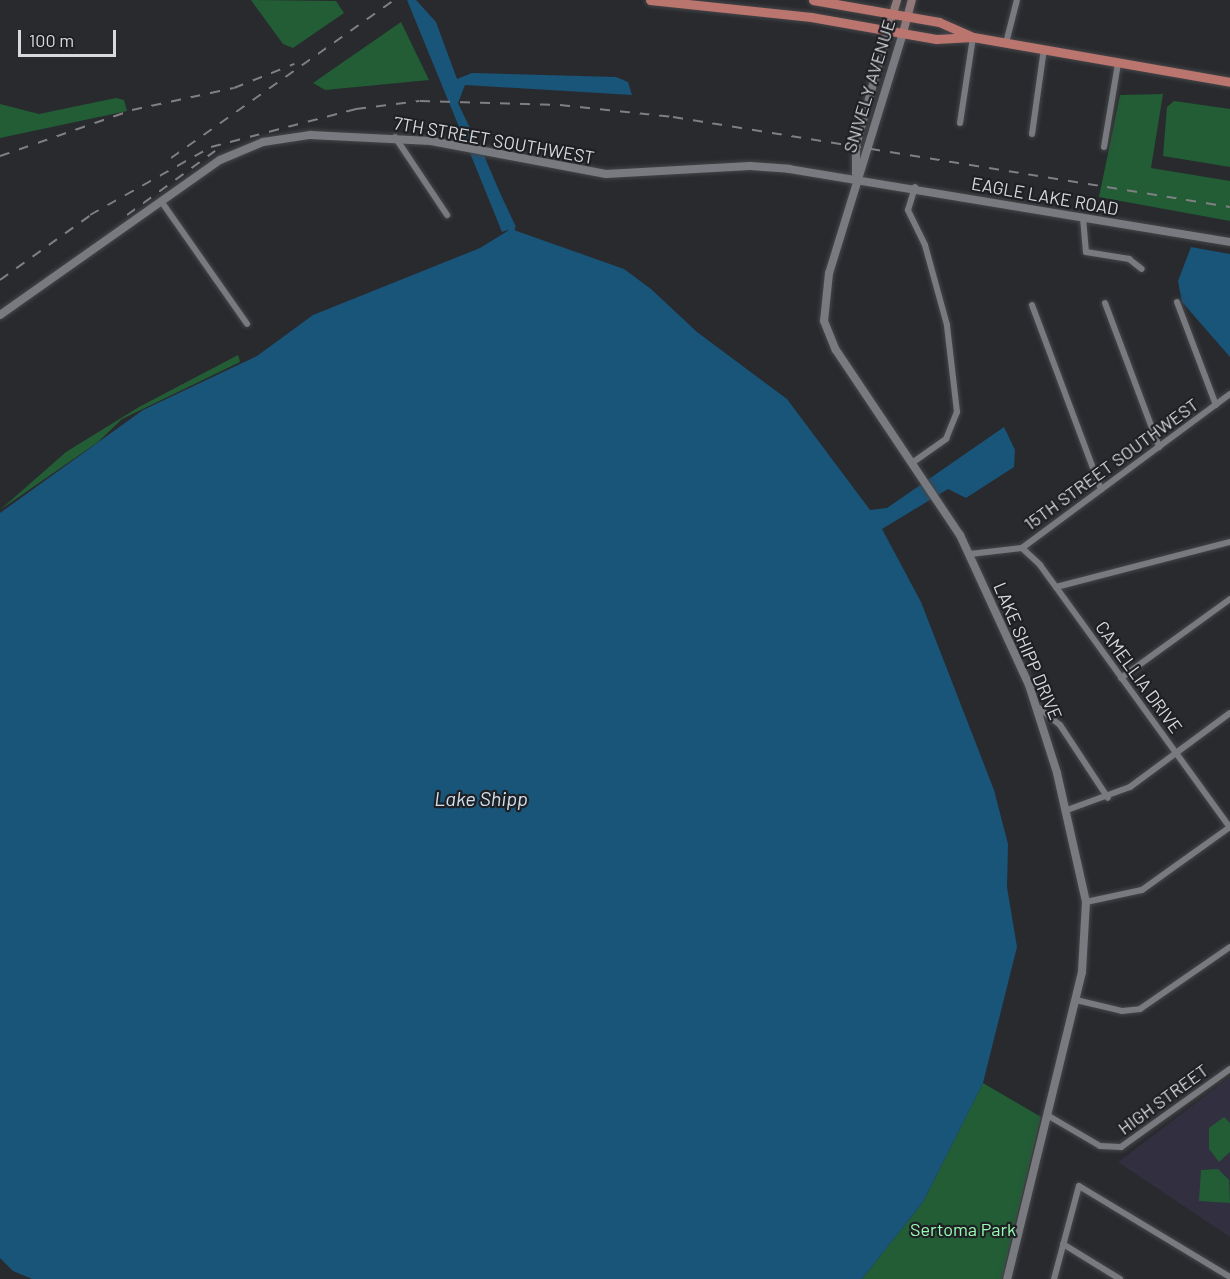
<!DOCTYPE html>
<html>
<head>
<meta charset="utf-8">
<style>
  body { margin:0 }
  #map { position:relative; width:1230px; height:1279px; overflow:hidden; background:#292a2e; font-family:Barlow,sans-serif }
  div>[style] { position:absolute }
  .education>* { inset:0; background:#322f40 }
  .green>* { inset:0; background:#225d36 }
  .water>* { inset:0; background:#195479 }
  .canal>* { height:7px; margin:-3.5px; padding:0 3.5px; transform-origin:3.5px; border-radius:3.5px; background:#195479 }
  .roads { filter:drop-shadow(0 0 2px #454649) drop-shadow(0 0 2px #454649) }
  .minor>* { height:6px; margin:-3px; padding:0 3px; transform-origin:3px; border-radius:3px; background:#787a7f }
  .tertiary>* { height:8px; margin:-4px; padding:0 4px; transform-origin:4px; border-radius:4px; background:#787a7f }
  .secondary>* { height:8px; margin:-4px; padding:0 4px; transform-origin:4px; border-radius:4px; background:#917879 }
  .trunk>* { height:9px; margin:-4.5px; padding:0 4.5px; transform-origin:4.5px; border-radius:4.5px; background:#ba756e }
  .rail>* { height:2px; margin-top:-1px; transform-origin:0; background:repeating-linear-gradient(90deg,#808084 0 10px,transparent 0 20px) }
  span { translate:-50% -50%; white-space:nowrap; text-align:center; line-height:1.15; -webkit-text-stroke:4.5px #1f2024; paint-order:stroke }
  .street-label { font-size:18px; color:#d9d9dc }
  .park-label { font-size:18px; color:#99fcb4 }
  .water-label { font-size:20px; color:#cfe1ef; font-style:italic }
  .scale { position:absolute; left:18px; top:30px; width:98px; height:27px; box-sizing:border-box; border:3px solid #d9d9dc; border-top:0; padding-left:8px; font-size:18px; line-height:21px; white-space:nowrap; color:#d9d9dc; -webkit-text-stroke:4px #1f2024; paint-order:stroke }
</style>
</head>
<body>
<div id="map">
  <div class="education">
    <div style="clip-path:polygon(1230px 1077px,1230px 1237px,1118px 1162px)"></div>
  </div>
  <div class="green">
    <div style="clip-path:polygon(251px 0,336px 1px,344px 13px,293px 48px,283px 44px)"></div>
    <div style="clip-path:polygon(401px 22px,429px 80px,325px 90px,313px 83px)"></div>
    <div style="clip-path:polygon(1163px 94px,1151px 168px,1230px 181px,1230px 221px,1099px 197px,1120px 95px)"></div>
    <div style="clip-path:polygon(116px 98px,124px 100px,127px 111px,0 138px,0 104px,39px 114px)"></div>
    <div style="clip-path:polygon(1174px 101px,1230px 109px,1230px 167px,1163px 156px,1167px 107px)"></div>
    <div style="clip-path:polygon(238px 355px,240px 362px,122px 419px,98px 442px,0 510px,66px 452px,139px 407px)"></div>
    <div style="clip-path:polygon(983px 1083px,1041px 1117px,1002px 1279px,862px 1279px,923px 1202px)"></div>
    <div style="clip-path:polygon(1224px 1117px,1230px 1123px,1230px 1152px,1219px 1162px,1209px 1149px,1209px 1128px)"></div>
    <div style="clip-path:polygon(1218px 1169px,1229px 1180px,1230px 1203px,1199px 1201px,1201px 1170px)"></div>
  </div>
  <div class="water">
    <div style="clip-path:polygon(407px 0,416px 0,436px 22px,457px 79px,472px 73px,616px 77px,628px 82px,632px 95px,465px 85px,458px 103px,479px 147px,466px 144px)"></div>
    <div style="clip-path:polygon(470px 153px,482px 155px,516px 227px,502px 232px)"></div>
    <div style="clip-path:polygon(511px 229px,624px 269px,651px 289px,697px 332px,787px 399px,870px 510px,887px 508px,1004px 427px,1015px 450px,1014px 467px,966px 498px,948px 489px,882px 529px,921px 602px,994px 790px,1008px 844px,1007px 887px,1017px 947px,983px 1083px,923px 1202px,862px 1279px,32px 1279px,13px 1271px,0 1258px,0 513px,143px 410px,257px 356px,313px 315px,480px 248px)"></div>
    <div style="clip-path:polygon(1191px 247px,1230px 254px,1230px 357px,1182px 302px,1178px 281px)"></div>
  </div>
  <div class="canal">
    <div style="left:476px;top:146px;width:90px;rotate:67.1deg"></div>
  </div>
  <div class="roads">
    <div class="minor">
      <div style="left:1006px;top:43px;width:44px;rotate:-75.7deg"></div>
      <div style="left:960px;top:123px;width:87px;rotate:-81.4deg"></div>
      <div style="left:1032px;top:134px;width:86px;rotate:-82deg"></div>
      <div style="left:395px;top:137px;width:94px;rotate:56.3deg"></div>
      <div style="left:1104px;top:147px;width:85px;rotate:-80.5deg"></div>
      <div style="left:161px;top:201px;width:150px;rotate:55deg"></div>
      <div style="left:1083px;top:218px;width:34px;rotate:85deg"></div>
      <div style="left:1086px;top:252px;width:44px;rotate:9.2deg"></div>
      <div style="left:1129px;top:259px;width:16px;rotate:38deg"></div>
      <div style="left:1177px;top:302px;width:110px;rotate:69.3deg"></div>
      <div style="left:1105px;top:303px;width:154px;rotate:69.4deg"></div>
      <div style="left:1032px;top:305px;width:197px;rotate:69.5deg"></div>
      <div style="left:912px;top:463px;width:42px;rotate:-35.2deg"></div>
      <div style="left:946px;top:439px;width:29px;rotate:-68deg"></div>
      <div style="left:957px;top:412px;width:88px;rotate:-96.6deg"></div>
      <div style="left:947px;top:325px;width:83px;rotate:-105.4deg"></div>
      <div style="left:925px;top:245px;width:39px;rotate:-116deg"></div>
      <div style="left:908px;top:210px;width:24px;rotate:-73deg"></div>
      <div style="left:1022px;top:548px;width:25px;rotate:43deg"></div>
      <div style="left:1040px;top:565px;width:324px;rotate:54.1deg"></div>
      <div style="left:970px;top:554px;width:52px;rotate:-6.6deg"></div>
      <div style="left:1022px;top:548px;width:259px;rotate:-36.5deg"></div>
      <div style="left:1056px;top:587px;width:180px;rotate:-14.5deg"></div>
      <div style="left:1121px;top:678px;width:135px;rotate:-35.9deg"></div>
      <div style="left:1039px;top:708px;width:27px;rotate:39deg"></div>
      <div style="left:1060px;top:725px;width:87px;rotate:56.7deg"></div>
      <div style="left:1067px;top:810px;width:67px;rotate:-20.1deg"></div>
      <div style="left:1130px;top:787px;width:124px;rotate:-36.5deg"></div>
      <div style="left:1086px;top:902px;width:57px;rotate:-12.1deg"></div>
      <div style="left:1142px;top:890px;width:108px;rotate:-35.6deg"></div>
      <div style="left:1076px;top:1000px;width:47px;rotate:13.4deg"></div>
      <div style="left:1122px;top:1011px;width:18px;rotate:-6deg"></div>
      <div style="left:1140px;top:1009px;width:109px;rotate:-34.6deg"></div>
      <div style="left:1047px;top:1115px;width:61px;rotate:30.3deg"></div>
      <div style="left:1100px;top:1146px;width:21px;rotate:3deg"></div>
      <div style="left:1121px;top:1147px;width:134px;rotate:-35.6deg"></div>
      <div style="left:1063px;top:1244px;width:67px;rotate:31.6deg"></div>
      <div style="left:1054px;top:1279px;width:96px;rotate:-75deg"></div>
      <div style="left:1079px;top:1186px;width:176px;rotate:31.1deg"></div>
    </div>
    <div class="tertiary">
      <div style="left:903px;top:33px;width:251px;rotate:107.1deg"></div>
      <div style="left:829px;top:273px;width:48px;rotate:95.9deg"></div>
      <div style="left:824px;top:321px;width:31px;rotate:68deg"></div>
      <div style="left:836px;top:350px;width:223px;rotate:56.2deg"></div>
      <div style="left:960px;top:535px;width:165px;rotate:65.3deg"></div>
      <div style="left:1029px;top:685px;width:92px;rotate:72.3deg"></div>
      <div style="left:1057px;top:773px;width:132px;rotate:77.3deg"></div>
      <div style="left:1086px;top:902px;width:70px;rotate:93.3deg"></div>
      <div style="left:1082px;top:972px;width:316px;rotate:103.7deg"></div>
      <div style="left:856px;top:174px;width:28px;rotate:-90deg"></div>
      <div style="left:856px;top:146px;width:120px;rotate:-74.6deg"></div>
      <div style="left:0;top:315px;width:269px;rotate:-35.2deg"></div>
      <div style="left:220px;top:160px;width:47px;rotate:-22.7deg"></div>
      <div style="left:263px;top:142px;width:48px;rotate:-8.5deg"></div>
      <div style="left:310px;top:135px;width:121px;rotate:2.8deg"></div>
      <div style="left:431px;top:141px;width:178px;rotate:10.7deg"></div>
      <div style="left:606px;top:174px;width:144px;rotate:-3.2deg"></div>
      <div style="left:750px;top:166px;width:39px;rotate:4deg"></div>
      <div style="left:789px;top:169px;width:447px;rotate:9.4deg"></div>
    </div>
    <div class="secondary">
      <div style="left:888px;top:30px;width:31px;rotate:-73deg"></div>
      <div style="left:903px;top:33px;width:34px;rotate:-75deg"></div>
    </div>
    <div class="trunk">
      <div style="left:650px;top:0;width:162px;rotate:6deg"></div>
      <div style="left:811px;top:17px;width:127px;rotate:10deg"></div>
      <div style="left:936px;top:39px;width:37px;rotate:-3deg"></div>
      <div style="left:973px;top:37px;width:261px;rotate:9.9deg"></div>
      <div style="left:813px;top:0;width:128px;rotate:9.9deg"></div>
      <div style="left:939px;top:22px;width:35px;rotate:24deg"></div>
    </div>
  </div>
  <div class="rail">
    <div style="left:0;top:156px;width:140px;rotate:-19.2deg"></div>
    <div style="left:132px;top:110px;width:104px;rotate:-12.2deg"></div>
    <div style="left:234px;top:88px;width:65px;rotate:-21.8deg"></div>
    <div style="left:171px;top:158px;width:273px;rotate:-35.3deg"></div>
    <div style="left:90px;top:215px;width:139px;rotate:-29.3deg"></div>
    <div style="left:211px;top:147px;width:150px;rotate:-14.7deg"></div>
    <div style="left:356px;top:109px;width:64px;rotate:-7.1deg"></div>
    <div style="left:420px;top:101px;width:140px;rotate:1.6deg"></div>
    <div style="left:560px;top:105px;width:114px;rotate:6.1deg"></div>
    <div style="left:673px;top:117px;width:564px;rotate:9.18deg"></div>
    <div style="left:127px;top:215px;width:109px;rotate:-36deg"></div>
    <div style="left:0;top:280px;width:117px;rotate:-35.6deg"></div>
  </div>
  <div class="street-label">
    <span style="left:869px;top:86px;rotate:-73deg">SNIVELY AVENUE</span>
    <span style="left:494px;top:140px;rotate:10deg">7TH STREET SOUTHWEST</span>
    <span style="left:1045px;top:196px;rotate:10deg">EAGLE LAKE ROAD</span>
    <span style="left:1111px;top:464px;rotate:-36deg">15TH STREET SOUTHWEST</span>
    <span style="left:1028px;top:651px;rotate:67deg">LAKE SHIPP DRIVE</span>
    <span style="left:1139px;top:677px;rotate:54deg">CAMELLIA DRIVE</span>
    <span style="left:1163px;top:1099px;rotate:-36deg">HIGH STREET</span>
  </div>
  <div class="park-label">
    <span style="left:963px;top:1229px">Sertoma Park</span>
  </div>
  <div class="water-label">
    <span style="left:481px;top:798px">Lake Shipp</span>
  </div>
  <div class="scale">100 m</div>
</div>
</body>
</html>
